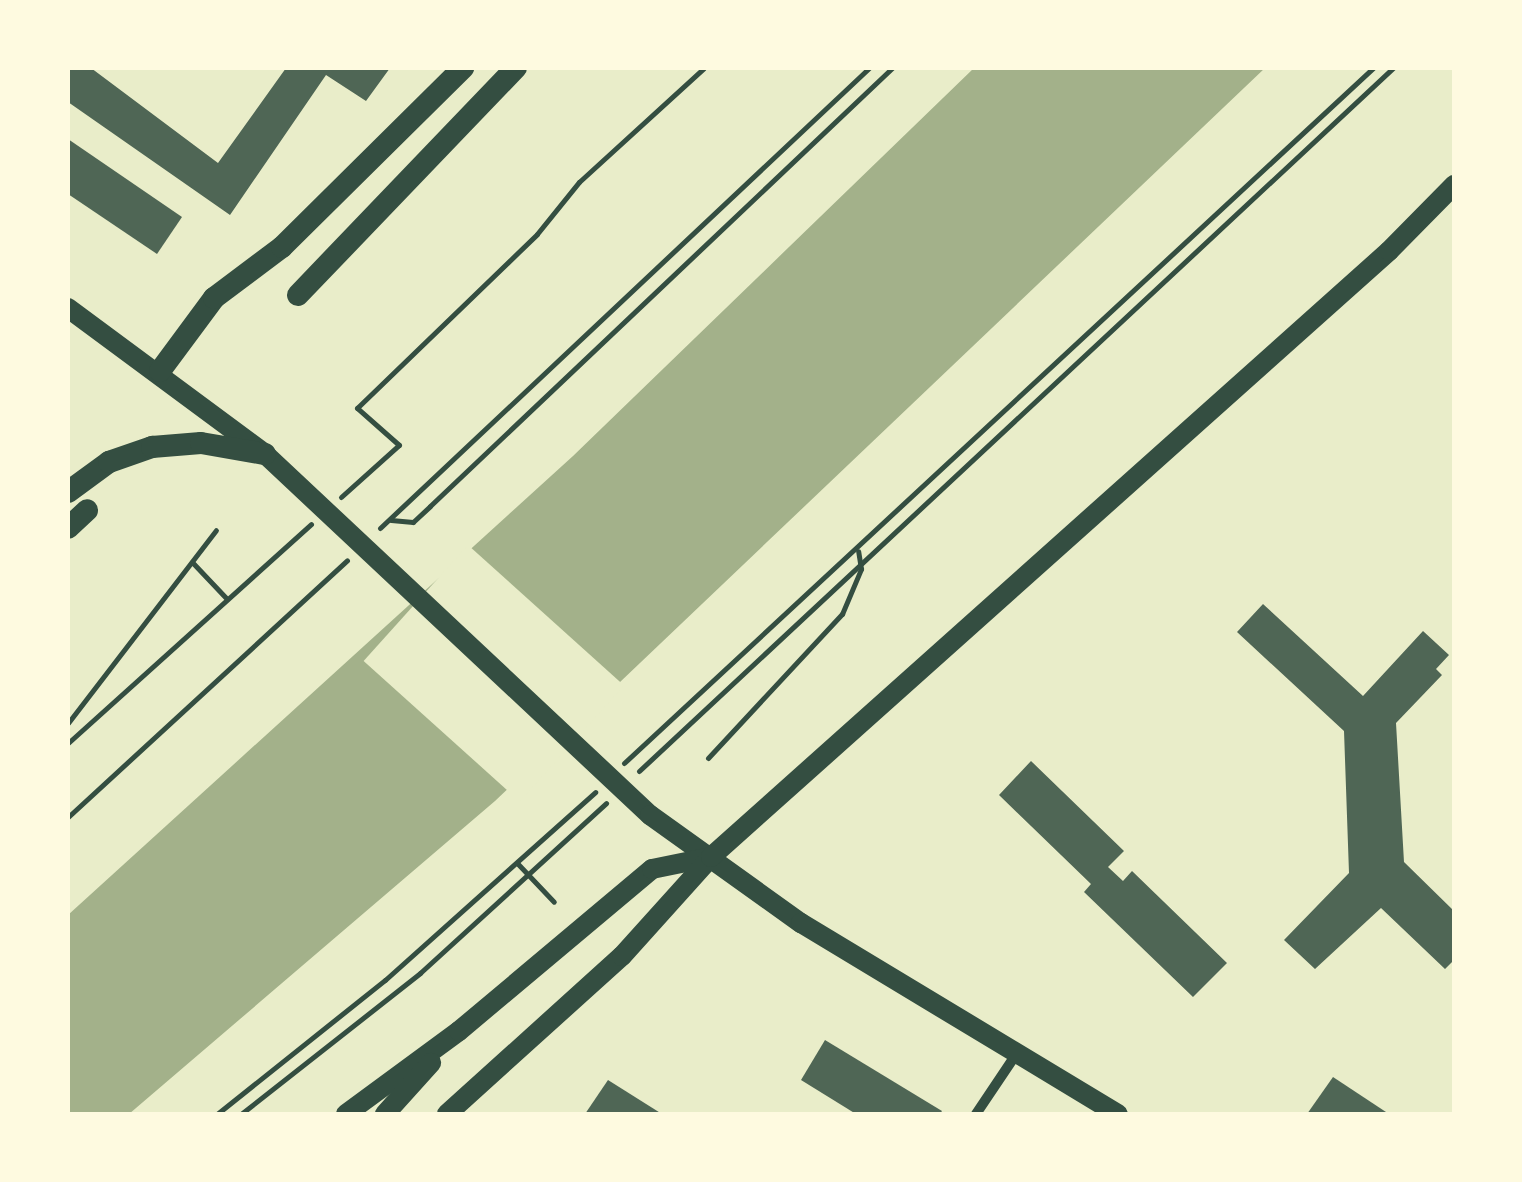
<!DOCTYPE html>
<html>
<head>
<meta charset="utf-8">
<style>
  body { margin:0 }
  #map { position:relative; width:1522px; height:1182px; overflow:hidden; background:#e9edc9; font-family:Helvetica,sans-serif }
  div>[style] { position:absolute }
  .water>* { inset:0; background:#a3b18a }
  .pier>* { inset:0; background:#e9edc9; transform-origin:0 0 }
  .building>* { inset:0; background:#4f6655 }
  .path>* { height:5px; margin:-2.5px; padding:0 2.5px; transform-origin:2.5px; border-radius:2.5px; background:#344e41 }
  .minor>* { height:10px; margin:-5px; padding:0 5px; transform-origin:5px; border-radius:5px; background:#344e41 }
  .secondary>* { height:20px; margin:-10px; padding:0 10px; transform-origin:10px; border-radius:10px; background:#344e41 }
  .trunk>* { height:22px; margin:-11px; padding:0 11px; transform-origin:11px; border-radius:11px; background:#344e41 }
  span { translate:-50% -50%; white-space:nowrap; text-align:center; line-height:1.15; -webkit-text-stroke:8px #fefae0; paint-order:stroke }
  .frame { position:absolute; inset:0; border:70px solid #fefae0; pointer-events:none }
</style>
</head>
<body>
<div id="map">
  <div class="water">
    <div style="clip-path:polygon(974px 68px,1265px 68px,495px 801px,129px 1114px,68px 1114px,68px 915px,573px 456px)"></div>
  </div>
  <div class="pier">
    <div style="left:468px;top:545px;width:210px;height:156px;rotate:42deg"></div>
  </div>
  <div class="building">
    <div style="clip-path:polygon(68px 68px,91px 68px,218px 163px,286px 68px,390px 68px,366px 101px,326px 75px,230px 215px,68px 102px)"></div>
    <div style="clip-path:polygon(68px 139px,182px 217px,157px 254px,68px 194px)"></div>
    <div style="clip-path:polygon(1263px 604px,1363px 696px,1423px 631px,1449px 655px,1436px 669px,1442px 675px,1396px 723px,1404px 862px,1454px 911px,1454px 960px,1445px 969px,1381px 908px,1315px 969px,1284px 940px,1349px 873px,1344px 731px,1237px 632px)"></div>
    <div style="clip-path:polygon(1031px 761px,1124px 851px,1108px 867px,1123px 881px,1132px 871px,1227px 963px,1193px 997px,1084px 892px,1091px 884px,999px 795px)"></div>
    <div style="clip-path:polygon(825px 1040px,942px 1111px,940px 1114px,856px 1114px,801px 1080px)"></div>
    <div style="clip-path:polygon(1333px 1077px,1389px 1114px,1307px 1114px)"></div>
    <div style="clip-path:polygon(608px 1080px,662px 1114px,585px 1114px)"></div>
  </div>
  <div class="path">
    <div style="left:341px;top:497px;width:78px;rotate:-41.9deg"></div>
    <div style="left:399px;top:445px;width:56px;rotate:-138.6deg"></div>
    <div style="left:357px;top:408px;width:250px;rotate:-44deg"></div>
    <div style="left:537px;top:234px;width:67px;rotate:-51.1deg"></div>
    <div style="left:579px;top:182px;width:169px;rotate:-42.4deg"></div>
    <div style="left:391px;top:520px;width:22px;rotate:5deg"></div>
    <div style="left:413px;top:522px;width:23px;rotate:-43deg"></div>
    <div style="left:430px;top:506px;width:637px;rotate:-43.47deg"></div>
    <div style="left:380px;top:528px;width:671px;rotate:-43.25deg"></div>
    <div style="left:192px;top:562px;width:51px;rotate:46.6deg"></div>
    <div style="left:68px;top:723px;width:243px;rotate:-52.5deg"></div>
    <div style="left:68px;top:743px;width:327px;rotate:-42deg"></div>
    <div style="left:708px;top:758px;width:197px;rotate:-47.1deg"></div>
    <div style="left:842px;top:614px;width:49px;rotate:-67.1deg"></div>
    <div style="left:861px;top:569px;width:18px;rotate:-99deg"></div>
    <div style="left:624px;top:763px;width:1022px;rotate:-42.86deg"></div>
    <div style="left:639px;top:771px;width:1031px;rotate:-43deg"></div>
    <div style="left:68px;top:817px;width:379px;rotate:-42.6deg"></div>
    <div style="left:518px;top:864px;width:52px;rotate:46.5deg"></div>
    <div style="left:217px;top:1114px;width:215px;rotate:-38.6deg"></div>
    <div style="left:385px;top:980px;width:282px;rotate:-41.8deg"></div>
    <div style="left:241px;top:1114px;width:228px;rotate:-38.2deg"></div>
    <div style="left:420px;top:973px;width:252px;rotate:-42.4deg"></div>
  </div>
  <div class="minor">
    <div style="left:976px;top:1114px;width:73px;rotate:-56.1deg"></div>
  </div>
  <div class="secondary">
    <div style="left:68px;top:308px;width:245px;rotate:36.5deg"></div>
    <div style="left:265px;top:454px;width:528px;rotate:43.16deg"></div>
    <div style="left:650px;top:815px;width:186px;rotate:35.6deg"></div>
    <div style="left:801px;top:923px;width:370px;rotate:31.1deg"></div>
    <div style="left:346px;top:1114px;width:140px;rotate:-36.3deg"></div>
    <div style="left:459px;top:1031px;width:252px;rotate:-40deg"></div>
    <div style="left:652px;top:869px;width:60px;rotate:-11.5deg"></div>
    <div style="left:385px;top:1114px;width:69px;rotate:-48deg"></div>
    <div style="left:447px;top:1114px;width:236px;rotate:-42.1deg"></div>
    <div style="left:622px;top:956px;width:133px;rotate:-48deg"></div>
    <div style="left:711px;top:857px;width:909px;rotate:-41.79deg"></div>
    <div style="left:1389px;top:251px;width:93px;rotate:-45.4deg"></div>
  </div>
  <div class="trunk">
    <div style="left:298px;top:295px;width:315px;rotate:-46.2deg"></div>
    <div style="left:160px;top:371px;width:91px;rotate:-53.5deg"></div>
    <div style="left:214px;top:298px;width:85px;rotate:-36.9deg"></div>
    <div style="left:282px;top:247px;width:255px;rotate:-44.7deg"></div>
    <div style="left:68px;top:492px;width:51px;rotate:-36.2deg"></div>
    <div style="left:109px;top:462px;width:46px;rotate:-19.2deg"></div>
    <div style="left:152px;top:447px;width:49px;rotate:-4.7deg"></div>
    <div style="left:201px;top:443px;width:65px;rotate:9.8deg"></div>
    <div style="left:68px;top:528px;width:26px;rotate:-43deg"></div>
  </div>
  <div class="frame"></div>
</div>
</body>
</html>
